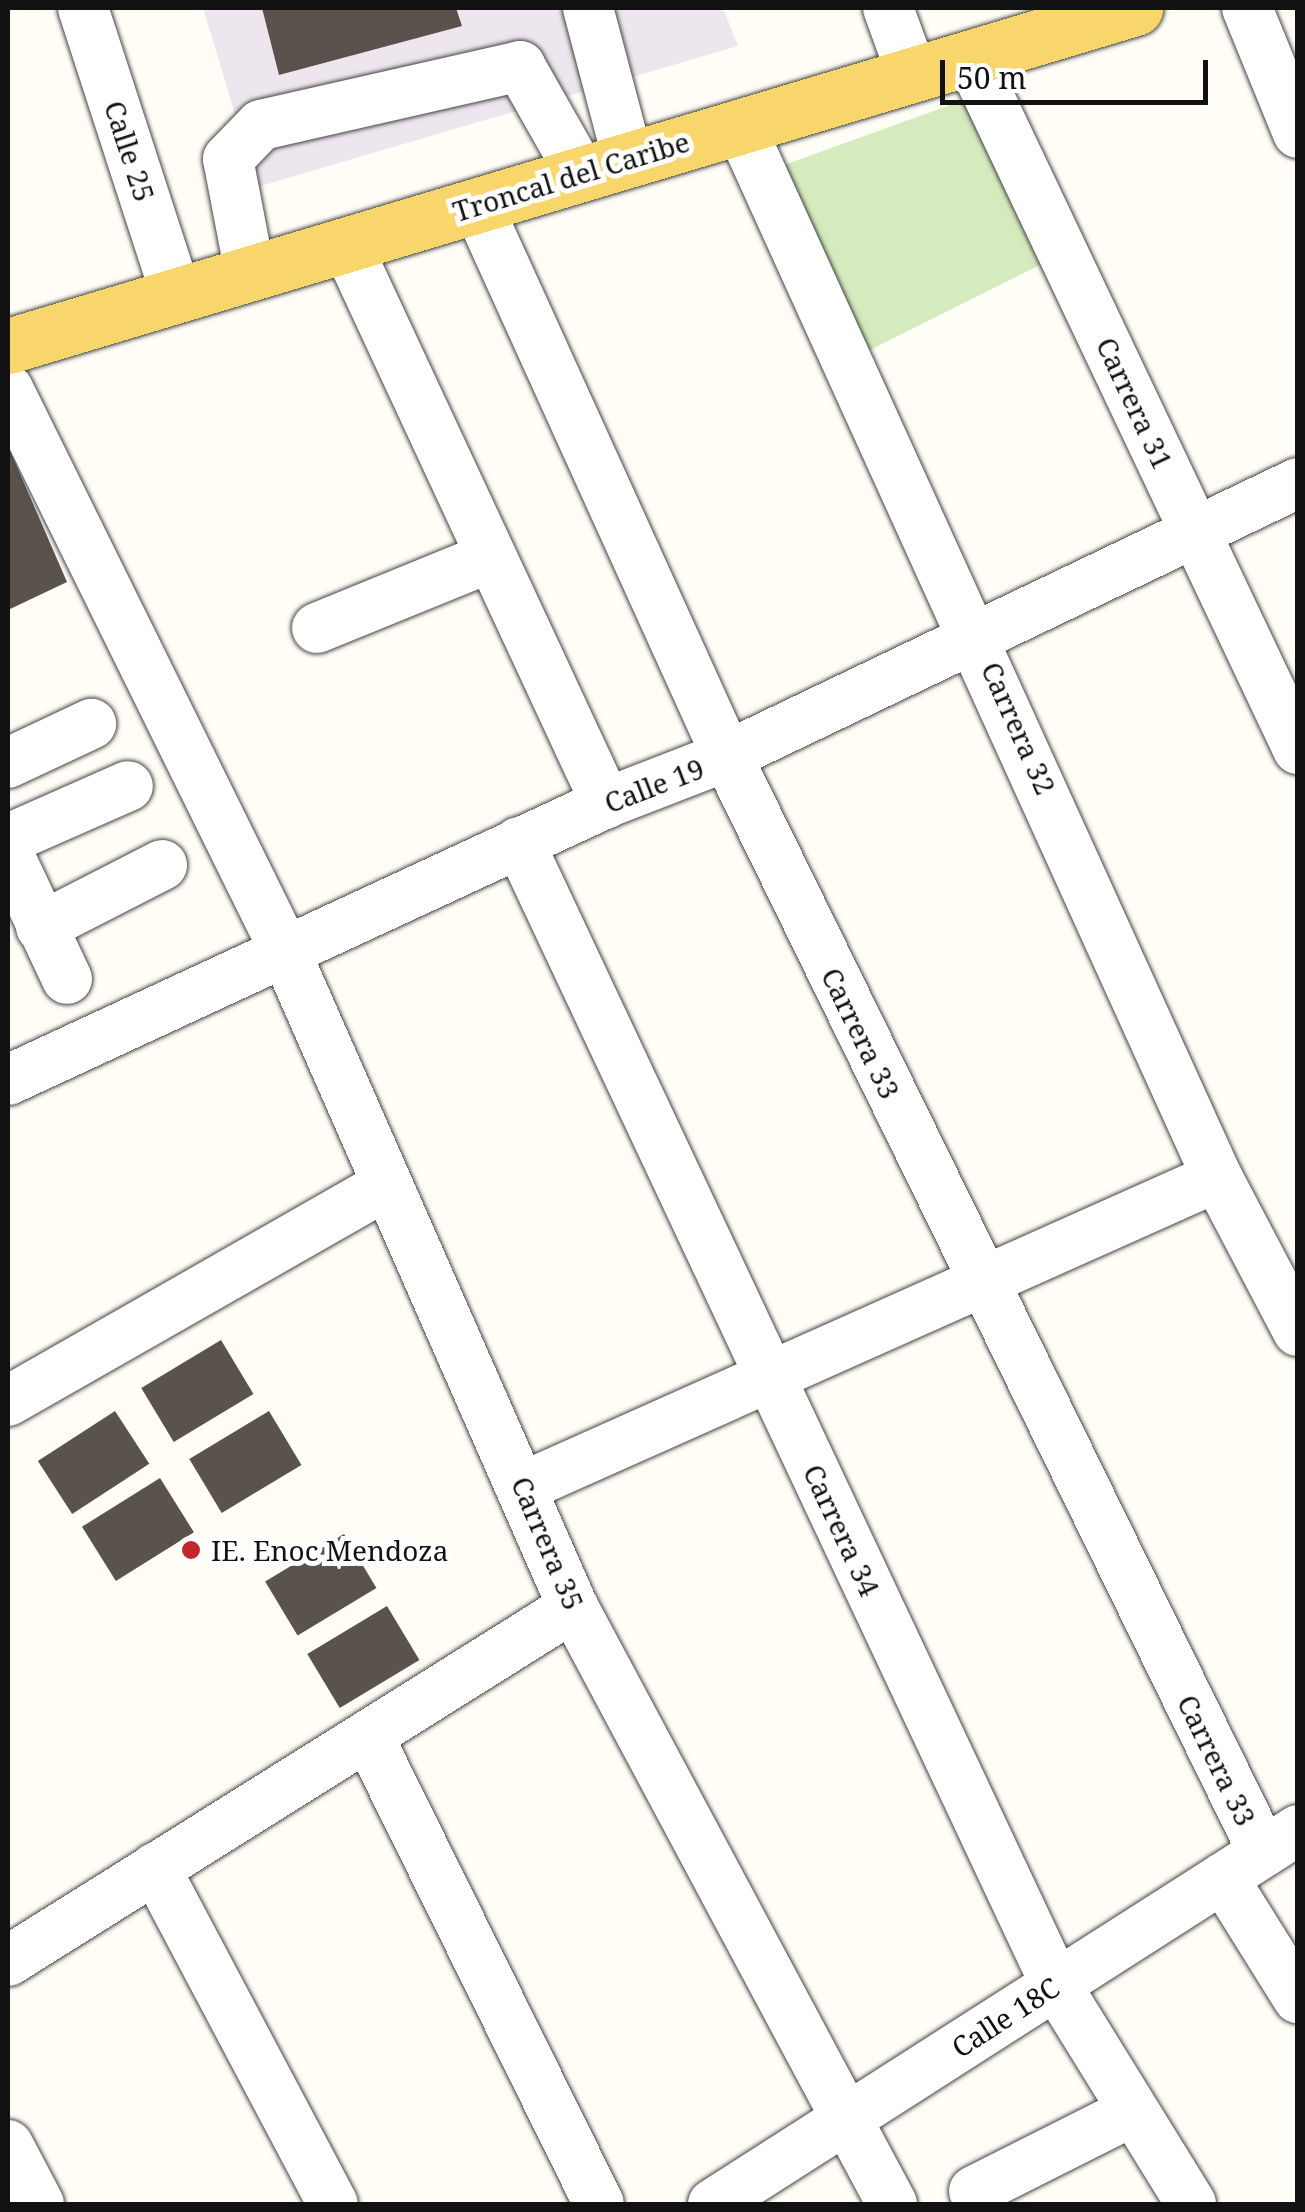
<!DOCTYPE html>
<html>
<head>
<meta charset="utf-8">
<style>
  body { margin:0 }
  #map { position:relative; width:1305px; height:2212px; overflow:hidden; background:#fffdf5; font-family:"Noto Serif",serif }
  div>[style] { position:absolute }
  .industrial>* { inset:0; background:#eee6ef }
  .green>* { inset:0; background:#d5ebbd }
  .building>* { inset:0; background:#5a524d; transform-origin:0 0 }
  .roads { filter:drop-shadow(0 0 2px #444) drop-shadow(0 0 2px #444) }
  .minor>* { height:50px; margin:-25px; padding:0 25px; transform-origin:25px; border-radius:25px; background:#fff }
  .major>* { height:55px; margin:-27.5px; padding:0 27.5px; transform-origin:27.5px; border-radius:27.5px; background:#f9d66b }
  .dots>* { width:28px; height:28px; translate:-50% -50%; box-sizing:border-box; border:5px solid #fff; border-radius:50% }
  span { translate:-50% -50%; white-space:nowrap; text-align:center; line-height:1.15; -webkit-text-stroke:10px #fff; paint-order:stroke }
  .street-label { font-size:28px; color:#111 }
  .poi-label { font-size:28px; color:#111 }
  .left { translate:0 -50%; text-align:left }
  .frame { position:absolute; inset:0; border:10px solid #111; pointer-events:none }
  .scale { position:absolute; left:940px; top:60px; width:268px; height:45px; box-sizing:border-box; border:5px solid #111; border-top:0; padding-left:12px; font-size:30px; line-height:35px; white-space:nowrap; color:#111; -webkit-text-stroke:8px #fff; paint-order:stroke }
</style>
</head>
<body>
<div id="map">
  <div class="industrial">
    <div style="clip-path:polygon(203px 8px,723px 8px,738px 46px,257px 187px)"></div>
  </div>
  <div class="green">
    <div style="clip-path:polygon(978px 95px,1054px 258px,856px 357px,784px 165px)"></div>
  </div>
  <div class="building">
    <div style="clip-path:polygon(262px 8px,456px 8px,462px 26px,279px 75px)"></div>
    <div style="clip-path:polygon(8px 446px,67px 582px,8px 610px)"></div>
    <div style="left:221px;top:1340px;width:63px;height:93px;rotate:59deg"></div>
    <div style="left:115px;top:1411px;width:63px;height:92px;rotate:57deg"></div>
    <div style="left:269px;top:1411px;width:63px;height:93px;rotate:59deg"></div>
    <div style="left:160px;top:1478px;width:64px;height:92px;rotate:58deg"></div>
    <div style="left:344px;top:1534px;width:63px;height:92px;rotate:59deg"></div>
    <div style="left:387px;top:1606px;width:63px;height:93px;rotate:59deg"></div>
  </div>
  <div class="roads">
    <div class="minor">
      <div style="left:83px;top:8px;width:302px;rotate:72deg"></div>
      <div style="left:588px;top:8px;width:156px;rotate:75.2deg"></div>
      <div style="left:888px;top:8px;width:70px;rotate:70deg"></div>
      <div style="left:1247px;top:8px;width:135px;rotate:67.8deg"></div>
      <div style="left:970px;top:57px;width:766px;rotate:64.64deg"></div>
      <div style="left:740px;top:126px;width:1154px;rotate:65.59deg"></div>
      <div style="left:1217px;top:1177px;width:174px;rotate:62.3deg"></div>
      <div style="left:477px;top:205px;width:605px;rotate:65.6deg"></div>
      <div style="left:727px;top:756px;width:1220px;rotate:63.94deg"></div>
      <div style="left:346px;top:244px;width:617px;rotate:65.06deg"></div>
      <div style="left:250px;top:273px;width:116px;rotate:-100.9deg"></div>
      <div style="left:228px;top:159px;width:47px;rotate:-45.9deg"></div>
      <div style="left:261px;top:125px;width:266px;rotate:-12.8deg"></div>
      <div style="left:520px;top:66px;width:124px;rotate:60.5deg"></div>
      <div style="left:8px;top:389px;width:624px;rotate:63.76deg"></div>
      <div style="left:284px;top:949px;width:719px;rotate:66.29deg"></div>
      <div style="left:573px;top:1607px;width:677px;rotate:61.88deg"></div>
      <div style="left:317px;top:628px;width:188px;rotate:-22.2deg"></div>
      <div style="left:8px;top:763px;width:92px;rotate:-25.2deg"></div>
      <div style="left:8px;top:839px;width:131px;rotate:-23.8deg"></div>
      <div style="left:519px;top:842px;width:1263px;rotate:64.84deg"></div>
      <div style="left:1056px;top:1985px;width:257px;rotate:58.3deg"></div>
      <div style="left:8px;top:853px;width:139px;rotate:64.9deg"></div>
      <div style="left:41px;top:927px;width:136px;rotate:-27.1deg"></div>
      <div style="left:8px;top:1080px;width:659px;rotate:-24.85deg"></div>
      <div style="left:606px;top:803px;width:130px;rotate:-21.2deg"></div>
      <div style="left:727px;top:756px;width:633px;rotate:-25.55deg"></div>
      <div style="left:8px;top:1401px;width:432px;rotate:-29.7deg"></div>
      <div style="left:525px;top:1486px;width:758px;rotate:-24.06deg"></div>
      <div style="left:370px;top:1740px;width:517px;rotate:63.73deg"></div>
      <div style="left:155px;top:1868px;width:380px;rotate:62.1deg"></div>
      <div style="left:1223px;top:1878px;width:142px;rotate:58deg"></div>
      <div style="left:8px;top:1961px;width:667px;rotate:-32.07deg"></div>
      <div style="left:8px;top:2145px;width:67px;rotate:62.3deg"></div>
      <div style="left:974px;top:2191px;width:178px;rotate:-26.7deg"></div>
      <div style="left:713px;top:2204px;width:694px;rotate:-32.59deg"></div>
    </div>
    <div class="major">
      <div style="left:8px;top:346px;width:1177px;rotate:-16.69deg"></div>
    </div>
  </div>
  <div class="dots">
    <div style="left:191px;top:1550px;background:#c4262e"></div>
  </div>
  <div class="street-label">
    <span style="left:130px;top:151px;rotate:72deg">Calle 25</span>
    <span style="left:571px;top:176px;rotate:-17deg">Troncal del Caribe</span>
    <span style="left:1135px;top:403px;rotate:65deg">Carrera 31</span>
    <span style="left:1019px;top:728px;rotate:66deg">Carrera 32</span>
    <span style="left:654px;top:785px;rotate:-21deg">Calle 19</span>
    <span style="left:861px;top:1033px;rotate:64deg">Carrera 33</span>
    <span style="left:842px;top:1530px;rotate:65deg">Carrera 34</span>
    <span style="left:548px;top:1543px;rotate:67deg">Carrera 35</span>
    <span style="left:1217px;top:1760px;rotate:64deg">Carrera 33</span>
    <span style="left:1005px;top:2017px;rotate:-33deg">Calle 18C</span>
  </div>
  <div class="poi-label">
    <span class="left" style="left:211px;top:1550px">IE. Enoc Mendoza</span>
  </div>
  <div class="frame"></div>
  <div class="scale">50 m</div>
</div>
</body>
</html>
